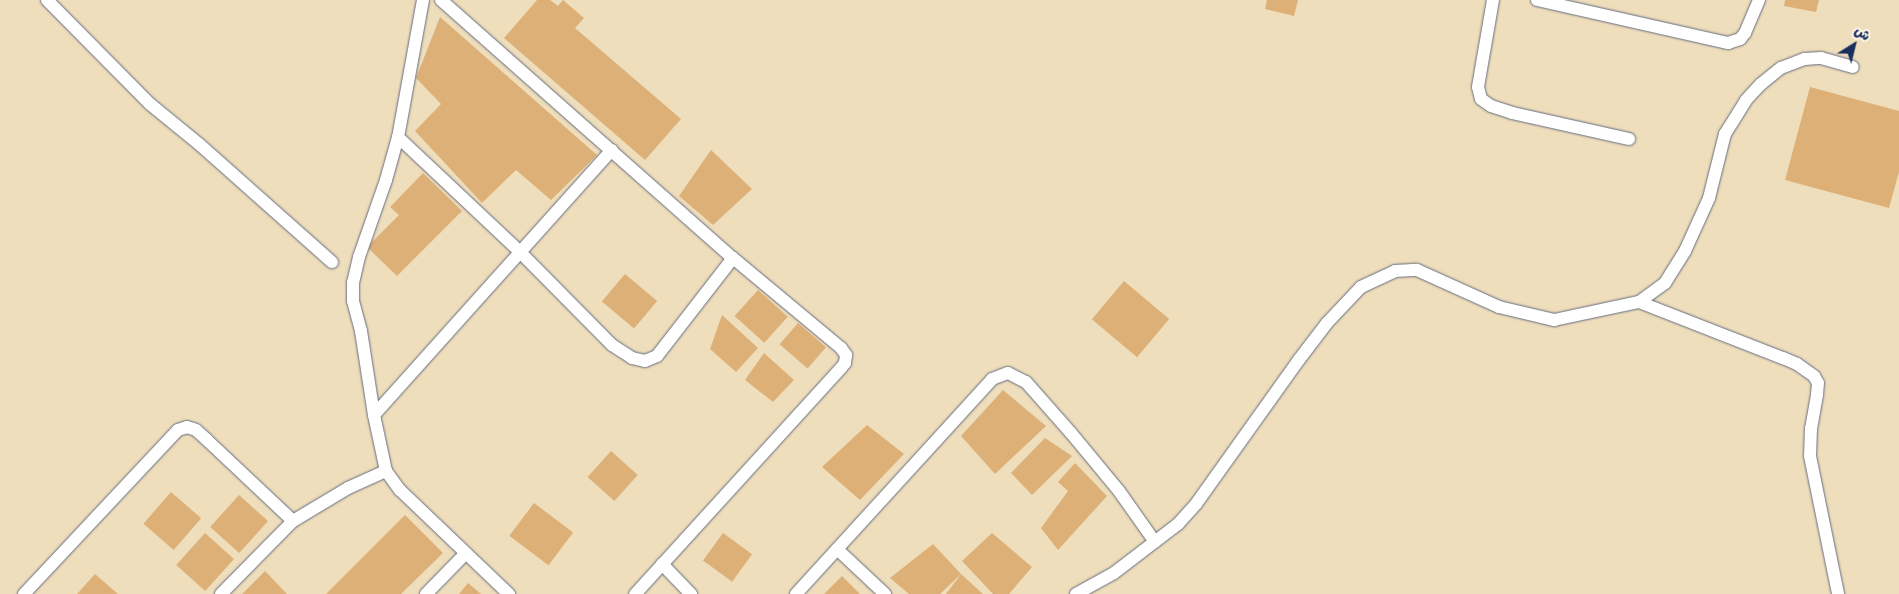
<!DOCTYPE html>
<html>
<head>
<meta charset="utf-8">
<style>
  body { margin:0 }
  #map { position:relative; width:1899px; height:594px; overflow:hidden; background:#efdebc; font-family:"Playpen Sans","Playpen Sans Arabic",sans-serif }
  div>[style] { position:absolute }
  .building>* { inset:0; background:#ddb077; transform-origin:0 0 }
  .roads { filter:drop-shadow(0 0 1px #656c7f) drop-shadow(0 0 1px #656c7f) }
  .street>* { height:12px; margin:-6px; padding:0 6px; transform-origin:6px; border-radius:6px; background:#fff }
  span { translate:-50% -50%; white-space:nowrap; text-align:center; line-height:1.15; -webkit-text-stroke:4px #fcf5e5; paint-order:stroke }
  .north { position:absolute; left:1829px; top:20px; width:50px; height:50px; -webkit-text-stroke:4px #fcf5e5; paint-order:stroke; rotate:36deg; font-size:14px; font-weight:700; line-height:20px; text-align:center; color:#1b2f5e }
  .north::after { content:''; display:block; margin:auto; width:18px; height:22px; background:#1b2f5e; clip-path:polygon(50% 0,100% 100%,50% 72%,0 100%) }
</style>
</head>
<body>
<div id="map">
  <div class="building">
    <div style="clip-path:polygon(537px 0,550px 0,558px 6px,563px 0,584px 18px,575px 28px,681px 119px,645px 160px,504px 38px)"></div>
    <div style="clip-path:polygon(1267px 0,1298px 0,1294px 16px,1265px 9px)"></div>
    <div style="clip-path:polygon(1785px 0,1819px 0,1816px 12px,1784px 6px)"></div>
    <div style="clip-path:polygon(440px 17px,597px 155px,551px 200px,516px 170px,482px 203px,415px 131px,441px 104px,416px 78px)"></div>
    <div style="clip-path:polygon(1810px 87px,1899px 111px,1899px 172px,1889px 208px,1785px 180px)"></div>
    <div style="clip-path:polygon(711px 150px,752px 189px,713px 225px,679px 196px)"></div>
    <div style="clip-path:polygon(423px 173px,462px 211px,397px 276px,367px 247px,399px 215px,390px 207px)"></div>
    <div style="left:625px;top:274px;width:42px;height:36px;rotate:40deg"></div>
    <div style="left:1124px;top:281px;width:59px;height:50px;rotate:40deg"></div>
    <div style="left:758px;top:290px;width:40px;height:35px;rotate:42deg"></div>
    <div style="clip-path:polygon(722px 315px,758px 348px,736px 372px,710px 349px)"></div>
    <div style="left:798px;top:323px;width:37px;height:28px;rotate:41deg"></div>
    <div style="clip-path:polygon(764px 353px,794px 380px,773px 402px,745px 380px)"></div>
    <div style="clip-path:polygon(1003px 390px,1046px 426px,995px 474px,961px 436px)"></div>
    <div style="clip-path:polygon(867px 425px,904px 454px,860px 500px,822px 467px)"></div>
    <div style="clip-path:polygon(1045px 438px,1072px 456px,1032px 495px,1011px 473px)"></div>
    <div style="left:611px;top:451px;width:36px;height:35px;rotate:42deg"></div>
    <div style="clip-path:polygon(1075px 463px,1107px 496px,1058px 550px,1041px 528px,1068px 491px,1058px 482px)"></div>
    <div style="left:171px;top:492px;width:40px;height:42px;rotate:41deg"></div>
    <div style="left:239px;top:495px;width:39px;height:43px;rotate:42deg"></div>
    <div style="left:534px;top:503px;width:49px;height:41px;rotate:37deg"></div>
    <div style="clip-path:polygon(405px 515px,443px 553px,401px 594px,326px 594px)"></div>
    <div style="left:205px;top:533px;width:39px;height:43px;rotate:42deg"></div>
    <div style="left:723px;top:533px;width:36px;height:34px;rotate:36deg"></div>
    <div style="clip-path:polygon(992px 533px,1032px 567px,1009px 594px,993px 594px,962px 561px)"></div>
    <div style="clip-path:polygon(933px 544px,961px 574px,940px 594px,909px 594px,890px 578px)"></div>
    <div style="clip-path:polygon(265px 571px,287px 594px,242px 594px)"></div>
    <div style="clip-path:polygon(95px 574px,118px 594px,77px 594px)"></div>
    <div style="clip-path:polygon(961px 574px,983px 594px,946px 594px)"></div>
    <div style="clip-path:polygon(842px 576px,860px 594px,824px 594px)"></div>
    <div style="clip-path:polygon(468px 583px,481px 594px,459px 594px)"></div>
  </div>
  <div class="roads">
    <div class="street">
      <div style="left:47px;top:0;width:146px;rotate:45.3deg"></div>
      <div style="left:150px;top:104px;width:63px;rotate:39.2deg"></div>
      <div style="left:199px;top:144px;width:178px;rotate:41.6deg"></div>
      <div style="left:423px;top:0;width:139px;rotate:100.3deg"></div>
      <div style="left:398px;top:137px;width:45px;rotate:105.6deg"></div>
      <div style="left:386px;top:180px;width:82px;rotate:109.3deg"></div>
      <div style="left:359px;top:257px;width:26px;rotate:103deg"></div>
      <div style="left:353px;top:282px;width:19px;rotate:90deg"></div>
      <div style="left:353px;top:301px;width:31px;rotate:75deg"></div>
      <div style="left:361px;top:331px;width:85px;rotate:81.2deg"></div>
      <div style="left:374px;top:415px;width:57px;rotate:77.9deg"></div>
      <div style="left:386px;top:471px;width:24px;rotate:54deg"></div>
      <div style="left:400px;top:490px;width:151px;rotate:43.7deg"></div>
      <div style="left:441px;top:0;width:390px;rotate:41.5deg"></div>
      <div style="left:733px;top:258px;width:141px;rotate:39.8deg"></div>
      <div style="left:841px;top:348px;width:9px;rotate:54deg"></div>
      <div style="left:846px;top:355px;width:8px;rotate:97deg"></div>
      <div style="left:845px;top:363px;width:6px;rotate:129deg"></div>
      <div style="left:841px;top:368px;width:306px;rotate:132.3deg"></div>
      <div style="left:1493px;top:0;width:88px;rotate:99.8deg"></div>
      <div style="left:1478px;top:87px;width:12px;rotate:76deg"></div>
      <div style="left:1481px;top:99px;width:12px;rotate:35deg"></div>
      <div style="left:1491px;top:106px;width:22px;rotate:18deg"></div>
      <div style="left:1512px;top:113px;width:120px;rotate:12.5deg"></div>
      <div style="left:1537px;top:0;width:196px;rotate:12.7deg"></div>
      <div style="left:1728px;top:43px;width:13px;rotate:-18deg"></div>
      <div style="left:1740px;top:39px;width:8px;rotate:-50deg"></div>
      <div style="left:1745px;top:33px;width:36px;rotate:-67deg"></div>
      <div style="left:398px;top:137px;width:168px;rotate:43.3deg"></div>
      <div style="left:520px;top:252px;width:131px;rotate:45.3deg"></div>
      <div style="left:612px;top:345px;width:24px;rotate:33deg"></div>
      <div style="left:632px;top:358px;width:13px;rotate:13deg"></div>
      <div style="left:645px;top:361px;width:13px;rotate:-23deg"></div>
      <div style="left:657px;top:356px;width:124px;rotate:-52.2deg"></div>
      <div style="left:1639px;top:302px;width:155px;rotate:21.3deg"></div>
      <div style="left:1783px;top:358px;width:15px;rotate:23deg"></div>
      <div style="left:1797px;top:364px;width:21px;rotate:35deg"></div>
      <div style="left:1814px;top:376px;width:8px;rotate:60deg"></div>
      <div style="left:1818px;top:383px;width:12px;rotate:95deg"></div>
      <div style="left:1817px;top:395px;width:34px;rotate:100deg"></div>
      <div style="left:1811px;top:428px;width:28px;rotate:92deg"></div>
      <div style="left:1810px;top:456px;width:141px;rotate:78.5deg"></div>
      <div style="left:374px;top:415px;width:356px;rotate:-48.1deg"></div>
      <div style="left:837px;top:549px;width:66px;rotate:43.2deg"></div>
      <div style="left:662px;top:564px;width:42px;rotate:46deg"></div>
      <div style="left:24px;top:594px;width:225px;rotate:-46.8deg"></div>
      <div style="left:178px;top:430px;width:9px;rotate:-18deg"></div>
      <div style="left:187px;top:427px;width:9px;rotate:18deg"></div>
      <div style="left:196px;top:430px;width:15px;rotate:42deg"></div>
      <div style="left:207px;top:440px;width:118px;rotate:43.3deg"></div>
      <div style="left:221px;top:594px;width:103px;rotate:-45.4deg"></div>
      <div style="left:293px;top:521px;width:64px;rotate:-31deg"></div>
      <div style="left:348px;top:488px;width:42px;rotate:-24.1deg"></div>
      <div style="left:426px;top:594px;width:57px;rotate:-45.7deg"></div>
      <div style="left:796px;top:594px;width:291px;rotate:-47.6deg"></div>
      <div style="left:992px;top:379px;width:17px;rotate:-21deg"></div>
      <div style="left:1008px;top:373px;width:20px;rotate:27deg"></div>
      <div style="left:1026px;top:382px;width:68px;rotate:48.6deg"></div>
      <div style="left:1071px;top:433px;width:75px;rotate:50.4deg"></div>
      <div style="left:1119px;top:491px;width:62px;rotate:54.8deg"></div>
      <div style="left:1076px;top:594px;width:43px;rotate:-28.9deg"></div>
      <div style="left:1114px;top:573px;width:81px;rotate:-37.4deg"></div>
      <div style="left:1178px;top:524px;width:27px;rotate:-48deg"></div>
      <div style="left:1196px;top:504px;width:176px;rotate:-54.5deg"></div>
      <div style="left:1298px;top:361px;width:48px;rotate:-52.7deg"></div>
      <div style="left:1327px;top:323px;width:50px;rotate:-46.6deg"></div>
      <div style="left:1361px;top:287px;width:38px;rotate:-25deg"></div>
      <div style="left:1395px;top:271px;width:22px;rotate:-3deg"></div>
      <div style="left:1417px;top:270px;width:90px;rotate:24.3deg"></div>
      <div style="left:1499px;top:307px;width:57px;rotate:13.3deg"></div>
      <div style="left:1554px;top:320px;width:87px;rotate:-12deg"></div>
      <div style="left:1639px;top:302px;width:32px;rotate:-36deg"></div>
      <div style="left:1665px;top:283px;width:38px;rotate:-58deg"></div>
      <div style="left:1685px;top:251px;width:58px;rotate:-65.6deg"></div>
      <div style="left:1709px;top:198px;width:66px;rotate:-76deg"></div>
      <div style="left:1725px;top:134px;width:40px;rotate:-58deg"></div>
      <div style="left:1746px;top:100px;width:22px;rotate:-47deg"></div>
      <div style="left:1761px;top:84px;width:26px;rotate:-39deg"></div>
      <div style="left:1781px;top:68px;width:26px;rotate:-21deg"></div>
      <div style="left:1805px;top:59px;width:16px;rotate:-4deg"></div>
      <div style="left:1821px;top:58px;width:33px;rotate:16deg"></div>
    </div>
  </div>
  <div class="north">ش</div>
</div>
</body>
</html>
